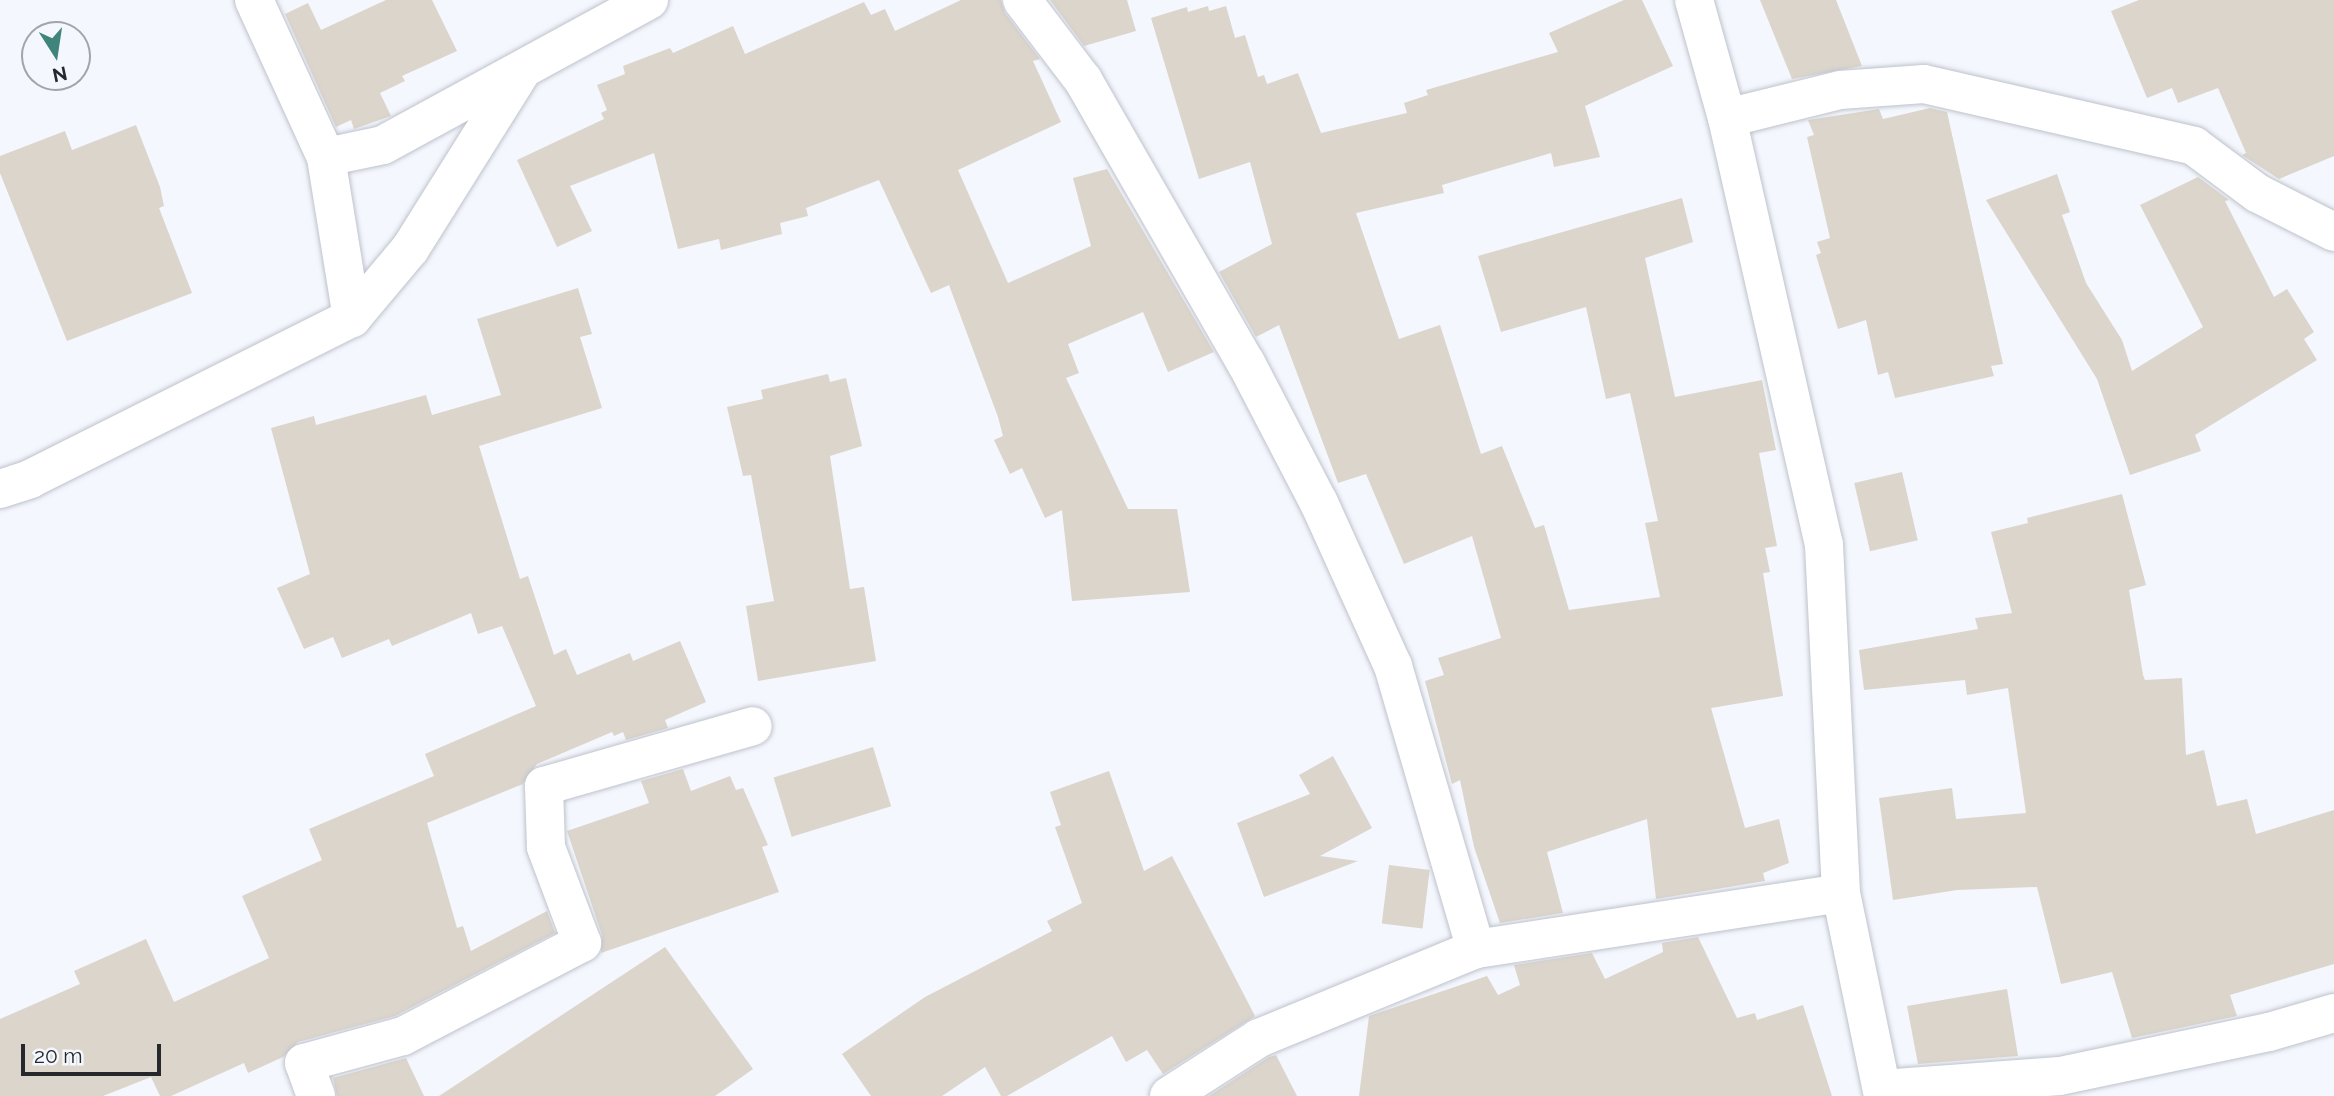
<!DOCTYPE html>
<html>
<head>
<meta charset="utf-8">
<style>
  body { margin:0 }
  #map { position:relative; width:2334px; height:1096px; overflow:hidden; background:#f4f7fd; font-family:Raleway,sans-serif }
  div>[style] { position:absolute }
  .building>* { inset:0; background:#dcd5cc; transform-origin:0 0 }
  .roads { filter:drop-shadow(0 0 2px #bec2cc) drop-shadow(0 0 2px #bec2cc) }
  .street>* { height:38px; margin:-19px; padding:0 19px; transform-origin:19px; border-radius:19px; background:#fff }
  span { translate:-50% -50%; white-space:nowrap; text-align:center; line-height:1.15; -webkit-text-stroke:5px #f4f7fd; paint-order:stroke }
  .north { position:absolute; left:21px; top:21px; width:70px; height:70px; box-sizing:border-box; background:#f4f7fd; border:2px solid #a2a4a9; border-radius:50%; rotate:168deg; font-size:19px; font-weight:700; line-height:28px; text-align:center; color:#26282c }
  .north::after { content:''; display:block; margin:auto; width:24px; height:32px; background:#3f857b; clip-path:polygon(50% 0,100% 100%,50% 72%,0 100%) }
  .scale { position:absolute; left:21px; top:1044px; width:140px; height:32px; box-sizing:border-box; border:4px solid #26282c; border-top:0; padding-left:9px; font-size:21px; line-height:24px; white-space:nowrap; color:#26282c; -webkit-text-stroke:5px #f4f7fd; paint-order:stroke }
</style>
</head>
<body>
<div id="map">
  <div class="building">
    <div style="clip-path:polygon(386px 0,432px 0,457px 51px,402px 76px,405px 81px,380px 93px,391px 116px,354px 129px,351px 120px,336px 127px,285px 14px,308px 3px,321px 30px)"></div>
    <div style="clip-path:polygon(961px 0,1001px 0,1005px 13px,1040px 59px,1033px 61px,1061px 122px,958px 170px,1008px 283px,1091px 246px,1073px 178px,1107px 169px,1214px 352px,1168px 372px,1143px 312px,1068px 344px,1079px 373px,1066px 378px,1128px 509px,1177px 509px,1190px 592px,1072px 601px,1062px 510px,1045px 518px,1022px 468px,1010px 474px,994px 440px,1003px 436px,998px 417px,949px 285px,931px 293px,879px 180px,806px 208px,808px 216px,780px 223px,782px 234px,721px 250px,719px 239px,678px 249px,654px 153px,570px 186px,592px 231px,557px 247px,517px 160px,604px 119px,601px 113px,607px 110px,597px 85px,625px 74px,623px 66px,670px 48px,673px 53px,733px 26px,745px 54px,864px 2px,871px 15px,885px 9px,895px 31px)"></div>
    <div style="clip-path:polygon(1050px 0,1127px 0,1136px 31px,1084px 46px)"></div>
    <div style="clip-path:polygon(1624px 0,1642px 0,1673px 66px,1585px 106px,1600px 157px,1554px 167px,1551px 153px,1442px 185px,1444px 193px,1356px 213px,1399px 339px,1440px 325px,1481px 454px,1502px 446px,1535px 528px,1544px 525px,1569px 610px,1660px 597px,1645px 523px,1658px 521px,1630px 393px,1606px 399px,1586px 307px,1501px 332px,1478px 256px,1682px 198px,1693px 242px,1645px 258px,1675px 397px,1762px 380px,1776px 450px,1759px 453px,1777px 546px,1765px 548px,1770px 572px,1763px 573px,1783px 696px,1711px 708px,1745px 828px,1779px 819px,1789px 863px,1763px 873px,1765px 881px,1656px 899px,1647px 819px,1547px 852px,1563px 913px,1500px 923px,1474px 847px,1460px 780px,1452px 784px,1425px 681px,1444px 675px,1438px 658px,1501px 638px,1472px 536px,1404px 564px,1366px 474px,1338px 483px,1279px 325px,1256px 337px,1219px 272px,1272px 244px,1250px 162px,1199px 179px,1151px 18px,1187px 7px,1188px 12px,1208px 6px,1209px 11px,1226px 6px,1235px 38px,1245px 35px,1258px 77px,1264px 75px,1267px 84px,1298px 73px,1321px 133px,1407px 113px,1404px 103px,1428px 95px,1426px 90px,1558px 52px,1549px 33px)"></div>
    <div style="clip-path:polygon(1760px 0,1836px 0,1862px 66px,1792px 79px)"></div>
    <div style="clip-path:polygon(2139px 0,2334px 0,2334px 156px,2279px 179px,2242px 155px,2246px 153px,2218px 88px,2178px 103px,2172px 88px,2147px 98px,2111px 11px)"></div>
    <div style="clip-path:polygon(1930px 108px,1947px 112px,2003px 364px,1991px 366px,1994px 376px,1895px 398px,1888px 372px,1878px 375px,1866px 320px,1838px 329px,1816px 255px,1821px 253px,1817px 242px,1830px 238px,1807px 137px,1814px 135px,1808px 120px,1879px 109px,1883px 119px)"></div>
    <div style="clip-path:polygon(136px 125px,160px 187px,164px 206px,159px 208px,192px 293px,67px 341px,0 173px,0 156px,65px 131px,72px 150px)"></div>
    <div style="clip-path:polygon(2057px 174px,2070px 212px,2062px 215px,2086px 283px,2122px 340px,2132px 371px,2203px 327px,2140px 205px,2198px 177px,2229px 200px,2225px 201px,2274px 297px,2287px 289px,2314px 332px,2304px 339px,2317px 360px,2195px 435px,2201px 451px,2130px 475px,2097px 379px,1986px 200px)"></div>
    <div style="clip-path:polygon(578px 288px,592px 334px,580px 337px,602px 408px,479px 446px,520px 579px,528px 576px,554px 655px,566px 649px,577px 675px,630px 653px,633px 661px,680px 641px,706px 702px,665px 720px,668px 728px,626px 740px,623px 732px,614px 736px,612px 732px,537px 764px,523px 784px,427px 823px,457px 928px,463px 926px,471px 951px,547px 911px,555px 933px,395px 1016px,298px 1042px,283px 1057px,248px 1073px,244px 1063px,171px 1096px,160px 1096px,151px 1077px,103px 1096px,0 1096px,0 1019px,80px 984px,74px 971px,146px 939px,174px 1002px,269px 958px,242px 896px,322px 860px,309px 829px,434px 776px,425px 754px,536px 706px,502px 626px,478px 634px,471px 613px,392px 646px,389px 639px,342px 658px,333px 637px,304px 649px,277px 588px,310px 574px,271px 428px,314px 416px,316px 425px,426px 395px,432px 415px,501px 395px,477px 319px)"></div>
    <div style="clip-path:polygon(828px 374px,830px 382px,846px 378px,862px 446px,830px 456px,850px 589px,864px 587px,876px 661px,758px 681px,746px 606px,774px 601px,751px 475px,743px 476px,727px 407px,763px 399px,761px 390px)"></div>
    <div style="left:1902px;top:472px;width:70px;height:49px;rotate:77deg"></div>
    <div style="clip-path:polygon(2122px 494px,2146px 585px,2129px 590px,2143px 675px,2145px 680px,2182px 678px,2186px 755px,2204px 750px,2217px 806px,2247px 799px,2256px 834px,2334px 810px,2334px 964px,2230px 995px,2237px 1016px,2132px 1038px,2112px 972px,2061px 984px,2037px 887px,1957px 890px,1893px 900px,1879px 798px,1952px 788px,1956px 819px,2026px 813px,2008px 688px,1967px 695px,1965px 680px,1864px 690px,1859px 650px,1978px 629px,1975px 618px,2012px 613px,1991px 532px,2028px 523px,2027px 518px)"></div>
    <div style="left:873px;top:747px;width:62px;height:104px;rotate:73deg"></div>
    <div style="clip-path:polygon(1333px 756px,1372px 828px,1320px 856px,1358px 861px,1264px 897px,1237px 823px,1310px 794px,1299px 775px)"></div>
    <div style="clip-path:polygon(683px 769px,691px 791px,730px 776px,736px 790px,743px 788px,768px 845px,762px 847px,779px 892px,601px 953px,602px 935px,567px 831px,649px 803px,641px 781px)"></div>
    <div style="clip-path:polygon(1109px 771px,1144px 871px,1172px 856px,1255px 1016px,1163px 1074px,1147px 1050px,1126px 1062px,1112px 1036px,1007px 1096px,1001px 1096px,985px 1067px,942px 1096px,871px 1096px,842px 1054px,925px 997px,1052px 931px,1047px 921px,1082px 903px,1055px 827px,1061px 825px,1050px 792px)"></div>
    <div style="left:1389px;top:865px;width:41px;height:59px;rotate:7deg"></div>
    <div style="clip-path:polygon(1698px 937px,1737px 1018px,1755px 1013px,1757px 1020px,1803px 1005px,1832px 1096px,1359px 1096px,1369px 1016px,1487px 976px,1498px 995px,1520px 985px,1514px 965px,1592px 953px,1605px 979px,1663px 952px,1662px 943px)"></div>
    <div style="clip-path:polygon(665px 947px,753px 1069px,715px 1096px,439px 1096px)"></div>
    <div style="clip-path:polygon(2007px 989px,2018px 1056px,1918px 1064px,1907px 1006px)"></div>
    <div style="clip-path:polygon(1276px 1055px,1297px 1096px,1209px 1096px,1269px 1057px)"></div>
    <div style="clip-path:polygon(406px 1058px,424px 1096px,337px 1096px,333px 1078px)"></div>
  </div>
  <div class="roads">
    <div class="street">
      <div style="left:254px;top:0;width:173px;rotate:65.4deg"></div>
      <div style="left:326px;top:157px;width:58px;rotate:-11.9deg"></div>
      <div style="left:383px;top:145px;width:303px;rotate:-28.6deg"></div>
      <div style="left:1022px;top:0;width:101px;rotate:52.7deg"></div>
      <div style="left:1083px;top:80px;width:327px;rotate:60.1deg"></div>
      <div style="left:1246px;top:363px;width:158px;rotate:62.5deg"></div>
      <div style="left:1319px;top:503px;width:179px;rotate:65.6deg"></div>
      <div style="left:1393px;top:666px;width:295px;rotate:73.7deg"></div>
      <div style="left:1694px;top:0;width:123px;rotate:74.4deg"></div>
      <div style="left:1727px;top:118px;width:438px;rotate:77.2deg"></div>
      <div style="left:1824px;top:545px;width:348px;rotate:87.2deg"></div>
      <div style="left:1841px;top:893px;width:207px;rotate:78.3deg"></div>
      <div style="left:1727px;top:118px;width:116px;rotate:-13.9deg"></div>
      <div style="left:1840px;top:90px;width:84px;rotate:-4.1deg"></div>
      <div style="left:1924px;top:84px;width:277px;rotate:12.9deg"></div>
      <div style="left:2194px;top:146px;width:79px;rotate:36.7deg"></div>
      <div style="left:2257px;top:193px;width:86px;rotate:26.9deg"></div>
      <div style="left:352px;top:318px;width:90px;rotate:-50deg"></div>
      <div style="left:410px;top:249px;width:209px;rotate:-57.9deg"></div>
      <div style="left:0;top:489px;width:32px;rotate:-18deg"></div>
      <div style="left:30px;top:479px;width:360px;rotate:-26.6deg"></div>
      <div style="left:352px;top:318px;width:163px;rotate:-99.2deg"></div>
      <div style="left:1882px;top:1089px;width:178px;rotate:-4.2deg"></div>
      <div style="left:2060px;top:1076px;width:214px;rotate:-11.9deg"></div>
      <div style="left:2269px;top:1032px;width:68px;rotate:-16.3deg"></div>
      <div style="left:316px;top:1096px;width:35px;rotate:-110deg"></div>
      <div style="left:304px;top:1063px;width:103px;rotate:-15.3deg"></div>
      <div style="left:403px;top:1036px;width:202px;rotate:-27.5deg"></div>
      <div style="left:582px;top:943px;width:103px;rotate:-110.6deg"></div>
      <div style="left:546px;top:847px;width:61px;rotate:-91.9deg"></div>
      <div style="left:544px;top:786px;width:217px;rotate:-16deg"></div>
      <div style="left:1169px;top:1096px;width:107px;rotate:-32.8deg"></div>
      <div style="left:1259px;top:1038px;width:235px;rotate:-22.3deg"></div>
      <div style="left:1476px;top:949px;width:369px;rotate:-8.7deg"></div>
    </div>
  </div>
  <div class="north">N</div>
  <div class="scale">20 m</div>
</div>
</body>
</html>
